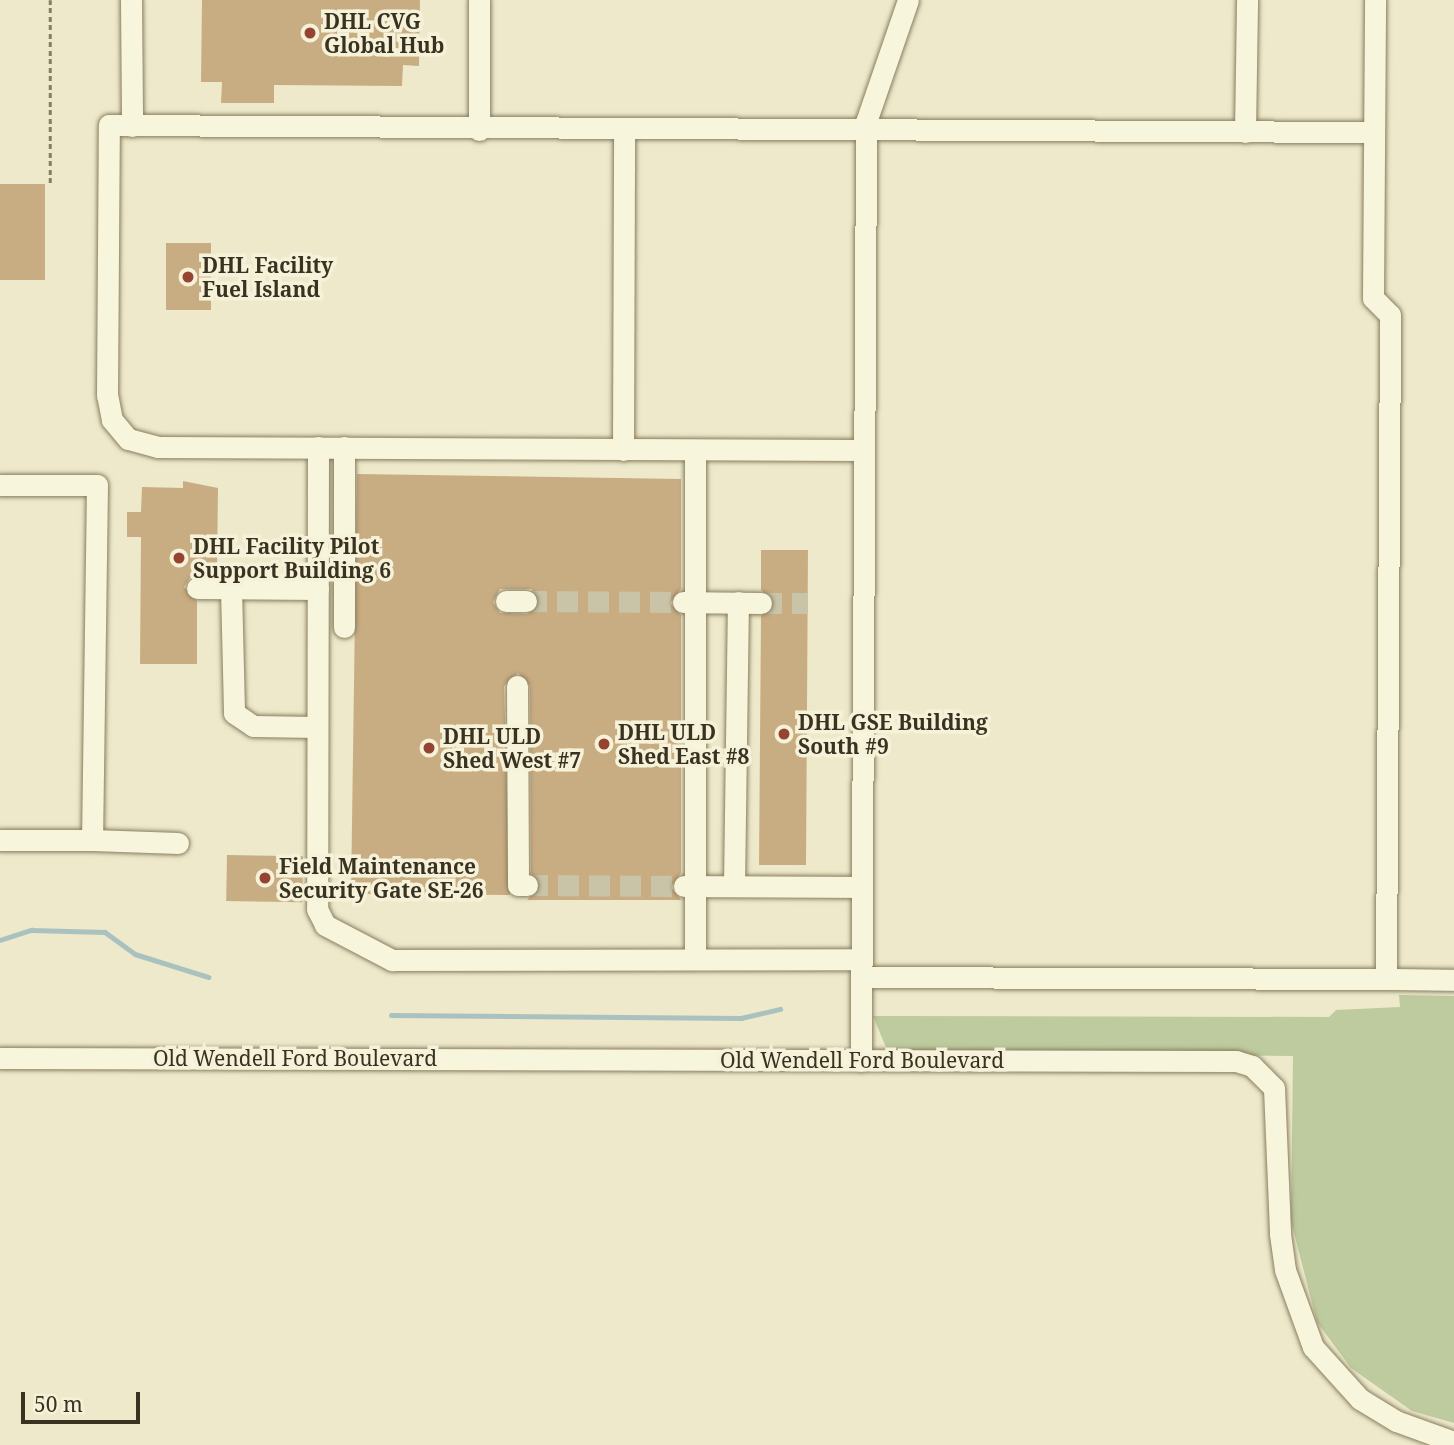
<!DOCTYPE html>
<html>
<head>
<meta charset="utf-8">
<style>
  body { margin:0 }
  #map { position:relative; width:1454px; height:1445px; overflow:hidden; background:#ede9ca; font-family:"Noto Serif",serif }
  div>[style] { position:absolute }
  .green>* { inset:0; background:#bdcb9e }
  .stream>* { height:4.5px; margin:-2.25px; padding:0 2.25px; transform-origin:2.25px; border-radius:2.25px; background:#aac2bf }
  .building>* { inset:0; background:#c9ad82; transform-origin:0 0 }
  .minor-tunnel>* { height:21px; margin-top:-10.5px; transform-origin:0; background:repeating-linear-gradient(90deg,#c9c4a8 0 21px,transparent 0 31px) }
  .path>* { height:2.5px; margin-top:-1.25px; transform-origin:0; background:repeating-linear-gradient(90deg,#897d5f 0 5px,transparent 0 8.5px) }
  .roads { filter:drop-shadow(0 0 2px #897d5f) drop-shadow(0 0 2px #897d5f) }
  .minor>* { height:21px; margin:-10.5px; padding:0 10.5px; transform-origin:10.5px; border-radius:10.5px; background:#f8f5dd }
  .dots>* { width:19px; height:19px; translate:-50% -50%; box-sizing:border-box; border:4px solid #f5f2d9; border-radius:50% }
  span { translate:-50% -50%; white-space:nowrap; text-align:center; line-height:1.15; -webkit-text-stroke:7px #f5f2d9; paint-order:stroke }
  .poi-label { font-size:21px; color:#3a3221; font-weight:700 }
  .left { translate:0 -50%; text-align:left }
  .street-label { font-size:21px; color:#3a3221 }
  .scale { position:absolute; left:21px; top:1392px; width:119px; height:32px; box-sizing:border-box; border:4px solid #3a3221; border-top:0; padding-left:9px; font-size:21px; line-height:24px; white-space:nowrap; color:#3a3221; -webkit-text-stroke:5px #f5f2d9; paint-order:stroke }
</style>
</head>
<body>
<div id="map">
  <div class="green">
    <div style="clip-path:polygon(1399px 995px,1454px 996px,1454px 1423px,1412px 1411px,1351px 1368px,1317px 1322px,1291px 1221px,1293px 1056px,888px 1052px,873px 1016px,1329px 1017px,1336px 1010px,1400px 1007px)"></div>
  </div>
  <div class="stream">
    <div style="left:0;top:940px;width:33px;rotate:-18deg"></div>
    <div style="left:31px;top:930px;width:74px;rotate:1.5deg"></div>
    <div style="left:105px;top:932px;width:37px;rotate:36deg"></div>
    <div style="left:135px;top:954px;width:77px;rotate:17.3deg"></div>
    <div style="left:391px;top:1015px;width:350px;rotate:0.5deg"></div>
    <div style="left:741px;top:1018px;width:40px;rotate:-13deg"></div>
  </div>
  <div class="building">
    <div style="clip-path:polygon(202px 0,420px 0,419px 66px,403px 65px,402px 86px,274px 85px,274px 103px,221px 103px,222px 82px,201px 82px)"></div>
    <div style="left:0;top:184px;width:45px;height:96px"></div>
    <div style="left:211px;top:243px;width:67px;height:45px;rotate:90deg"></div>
    <div style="clip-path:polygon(evenodd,357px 474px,681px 479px,681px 589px,670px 603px,681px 615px,681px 873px,671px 887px,681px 900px,527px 900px,540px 884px,531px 873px,530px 686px,518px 673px,504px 686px,510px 895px,351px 894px,357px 474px,500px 589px,532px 589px,538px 607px,527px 614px,500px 613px,493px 602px,500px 589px)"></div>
    <div style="clip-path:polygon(183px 481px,218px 488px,217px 575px,191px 576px,184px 587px,197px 601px,197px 664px,140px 664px,141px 537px,127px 537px,127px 512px,141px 512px,142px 487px,183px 488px)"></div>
    <div style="clip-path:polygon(761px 550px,808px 550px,806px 865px,759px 865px,761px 616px,774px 602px,761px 590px)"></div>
    <div style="left:227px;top:855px;width:76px;height:46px;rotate:1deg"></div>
  </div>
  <div class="minor-tunnel">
    <div style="left:526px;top:601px;width:155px;rotate:0.4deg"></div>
    <div style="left:761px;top:603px;width:47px"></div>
    <div style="left:527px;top:885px;width:154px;rotate:0.4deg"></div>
  </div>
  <div class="path">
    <div style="left:50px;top:183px;width:183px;rotate:-90deg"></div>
  </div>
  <div class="roads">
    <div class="minor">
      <div style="left:131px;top:0;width:126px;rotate:89.5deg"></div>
      <div style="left:479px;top:130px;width:130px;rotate:-90deg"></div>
      <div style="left:1245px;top:132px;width:132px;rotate:-89.1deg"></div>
      <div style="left:318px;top:447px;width:462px;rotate:90.1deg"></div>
      <div style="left:317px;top:909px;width:18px;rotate:63deg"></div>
      <div style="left:325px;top:925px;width:76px;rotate:27.6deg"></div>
      <div style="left:392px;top:960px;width:469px;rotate:-0.1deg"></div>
      <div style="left:344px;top:447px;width:180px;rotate:90deg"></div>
      <div style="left:623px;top:450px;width:320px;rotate:-89.8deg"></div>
      <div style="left:695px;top:450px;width:509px;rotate:90deg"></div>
      <div style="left:864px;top:450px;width:706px;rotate:-179.76deg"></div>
      <div style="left:158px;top:447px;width:31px;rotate:-165deg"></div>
      <div style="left:128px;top:439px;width:25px;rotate:-130deg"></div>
      <div style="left:112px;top:420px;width:25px;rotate:-101deg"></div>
      <div style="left:107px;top:395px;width:270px;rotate:-89.6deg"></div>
      <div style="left:109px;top:125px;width:1263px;rotate:0.32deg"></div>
      <div style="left:0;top:485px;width:97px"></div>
      <div style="left:97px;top:485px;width:355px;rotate:90.8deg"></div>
      <div style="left:92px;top:840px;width:92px;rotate:180deg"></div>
      <div style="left:197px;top:588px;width:121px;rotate:0.5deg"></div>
      <div style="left:231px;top:588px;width:125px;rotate:88.6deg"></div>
      <div style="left:234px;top:713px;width:23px;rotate:34deg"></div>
      <div style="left:253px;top:726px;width:64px;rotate:0.9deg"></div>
      <div style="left:506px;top:601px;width:20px"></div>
      <div style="left:683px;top:602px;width:78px;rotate:0.7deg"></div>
      <div style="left:517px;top:686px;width:199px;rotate:89.7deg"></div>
      <div style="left:518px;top:885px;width:9px"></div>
      <div style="left:92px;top:840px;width:86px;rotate:2deg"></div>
      <div style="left:684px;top:886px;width:177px;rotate:0.3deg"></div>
      <div style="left:734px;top:886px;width:284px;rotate:-89.2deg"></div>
      <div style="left:861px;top:977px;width:525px;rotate:0.22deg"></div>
      <div style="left:1386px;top:979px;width:664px;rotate:-89.65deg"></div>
      <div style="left:1390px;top:315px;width:24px;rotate:-135deg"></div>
      <div style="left:1373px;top:298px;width:298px;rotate:-89.6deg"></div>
      <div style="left:1386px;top:979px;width:68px;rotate:0.8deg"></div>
      <div style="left:0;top:1058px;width:1236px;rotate:0.14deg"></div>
      <div style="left:1236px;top:1061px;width:17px;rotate:17deg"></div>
      <div style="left:1252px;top:1066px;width:31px;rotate:45deg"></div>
      <div style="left:1274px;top:1088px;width:146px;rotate:87.6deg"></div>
      <div style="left:1280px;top:1234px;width:36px;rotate:82deg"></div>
      <div style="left:1285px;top:1270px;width:82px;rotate:70deg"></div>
      <div style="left:1313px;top:1347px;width:70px;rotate:47.9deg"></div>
      <div style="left:1360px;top:1399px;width:42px;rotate:31.4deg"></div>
      <div style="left:1396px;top:1421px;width:62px;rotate:19.9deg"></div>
      <div style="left:861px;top:1061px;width:939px;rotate:-89.69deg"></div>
      <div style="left:866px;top:122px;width:129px;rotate:-71deg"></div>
    </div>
  </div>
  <div class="dots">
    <div style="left:310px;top:33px;background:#954431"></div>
    <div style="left:188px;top:277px;background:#954431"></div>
    <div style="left:179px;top:558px;background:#954431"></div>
    <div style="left:784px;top:734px;background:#954431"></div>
    <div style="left:604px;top:744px;background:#954431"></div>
    <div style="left:429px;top:748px;background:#954431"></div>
    <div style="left:265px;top:878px;background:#954431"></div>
  </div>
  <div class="poi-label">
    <span class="left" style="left:324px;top:33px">DHL CVG<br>Global Hub</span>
    <span class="left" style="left:202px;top:277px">DHL Facility<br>Fuel Island</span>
    <span class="left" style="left:193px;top:558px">DHL Facility Pilot<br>Support Building 6</span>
    <span class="left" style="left:798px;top:734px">DHL GSE Building<br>South #9</span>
    <span class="left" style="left:618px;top:744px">DHL ULD<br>Shed East #8</span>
    <span class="left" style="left:443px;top:748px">DHL ULD<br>Shed West #7</span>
    <span class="left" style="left:279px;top:878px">Field Maintenance<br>Security Gate SE-26</span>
  </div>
  <div class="street-label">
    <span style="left:295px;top:1058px">Old Wendell Ford Boulevard</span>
    <span style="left:862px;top:1060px">Old Wendell Ford Boulevard</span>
  </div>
  <div class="scale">50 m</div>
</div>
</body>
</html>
